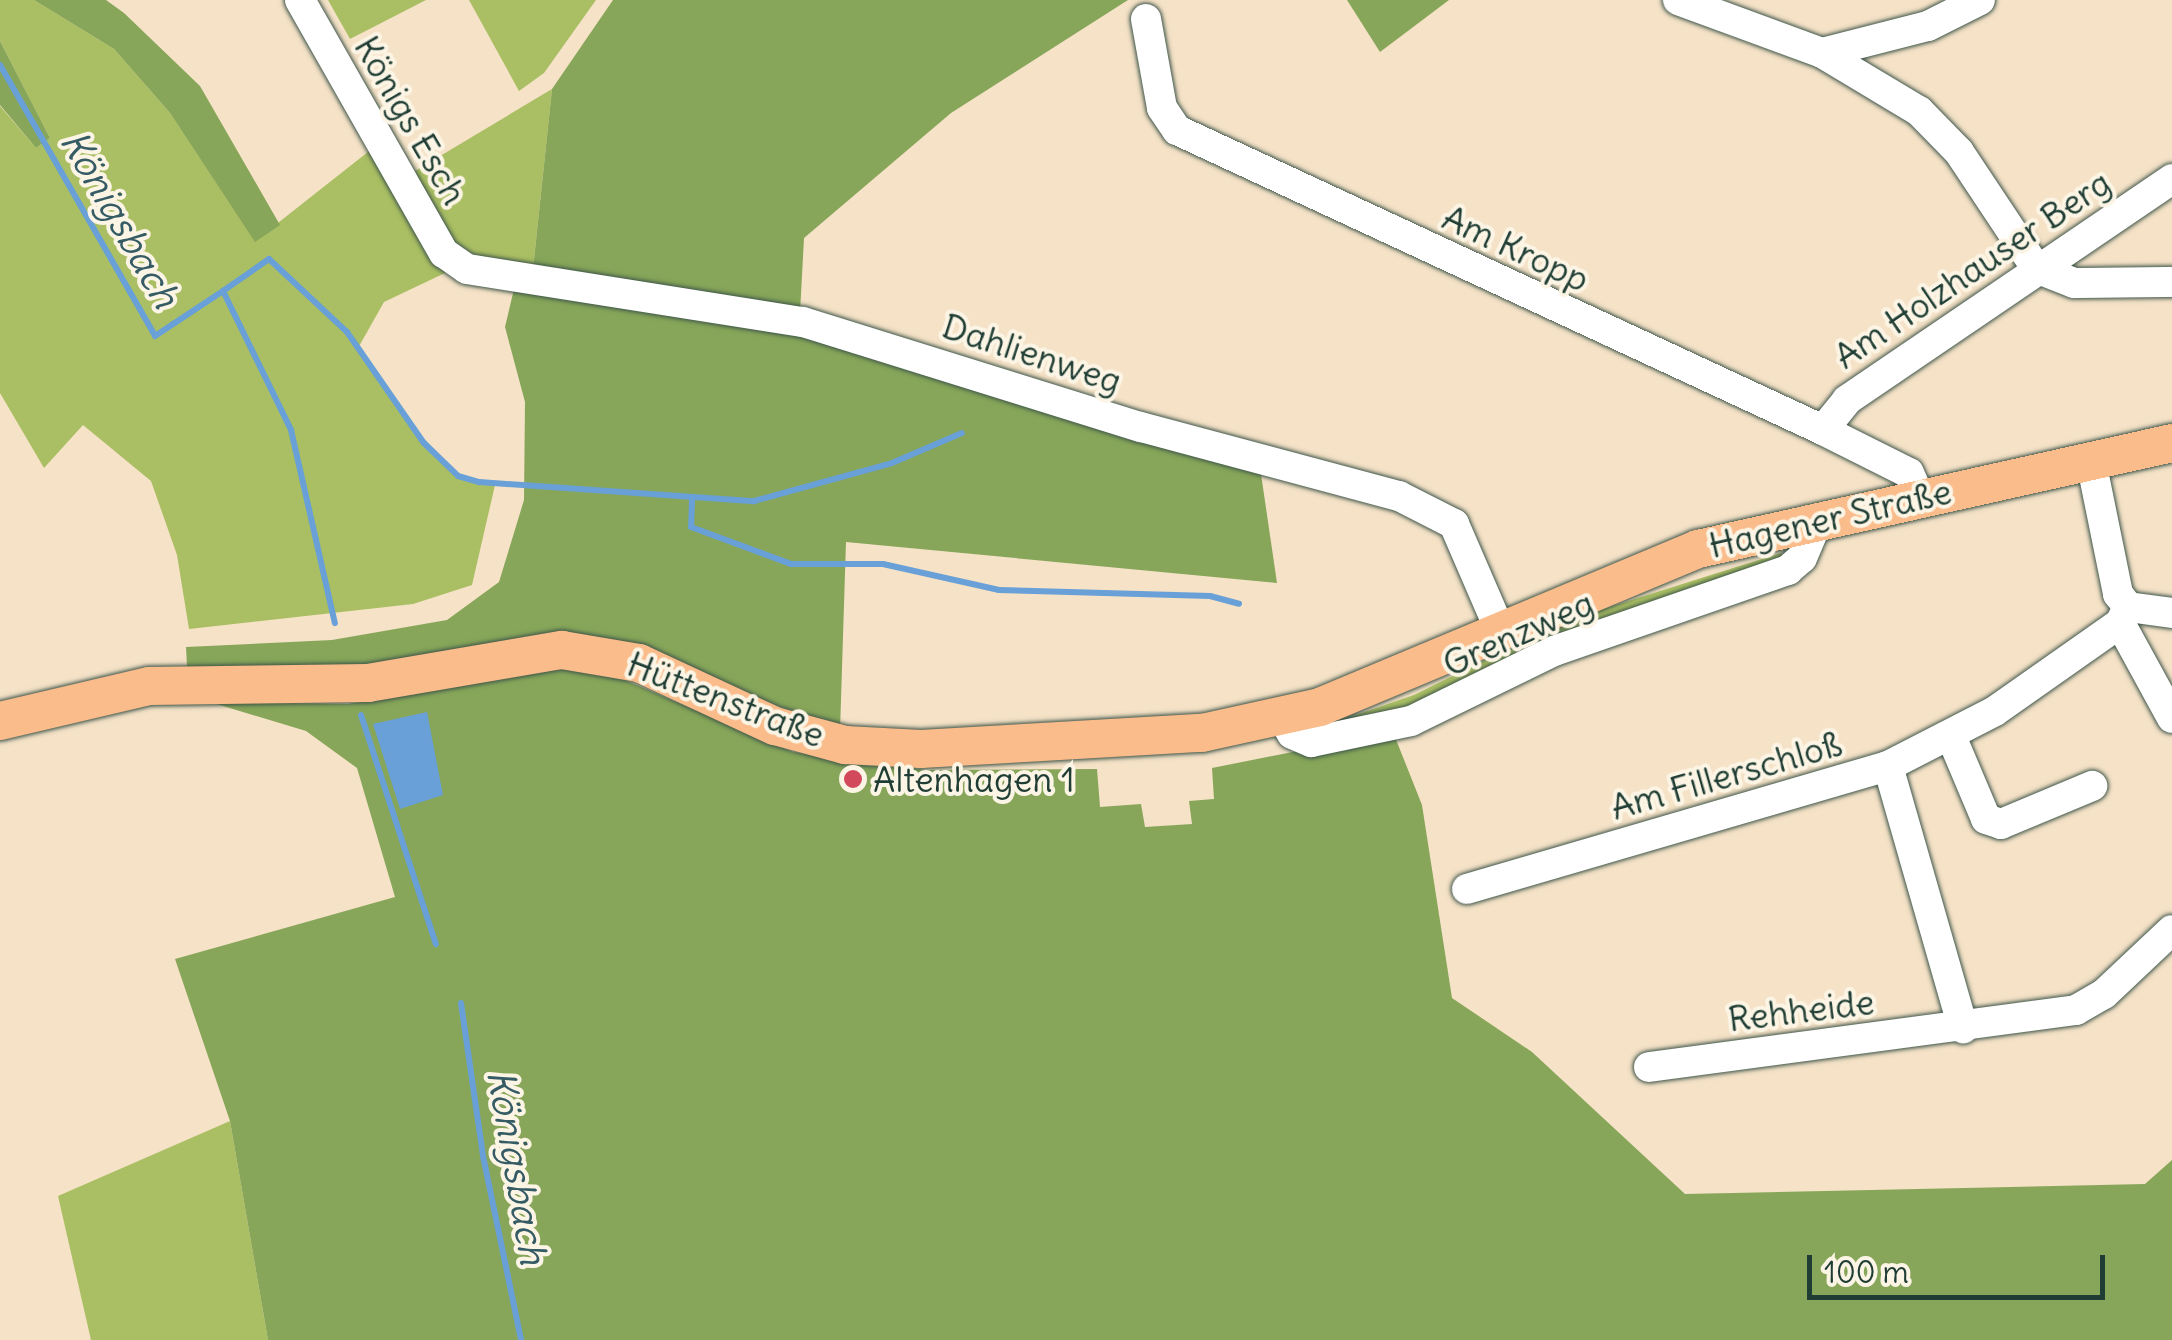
<!DOCTYPE html>
<html>
<head>
<meta charset="utf-8">
<style>
  body { margin:0 }
  #map { position:relative; width:2172px; height:1340px; overflow:hidden; background:#f5e2c7; font-family:Delius,sans-serif }
  div>[style] { position:absolute }
  .green>* { inset:0; background:#aabf63 }
  .forest>* { inset:0; background:#87a659 }
  .water>* { inset:0; background:#69a0d7 }
  .stream>* { height:6px; margin:-3px; padding:0 3px; transform-origin:3px; border-radius:3px; background:#69a0d7 }
  .roads { filter:drop-shadow(0 0 2px #3f564a) drop-shadow(0 0 2px #3f564a) }
  .minor>* { height:30px; margin:-15px; padding:0 15px; transform-origin:15px; border-radius:15px; background:#fff }
  .major>* { height:38px; margin:-19px; padding:0 19px; transform-origin:19px; border-radius:19px; background:#fabc8b }
  .dots>* { width:28px; height:28px; translate:-50% -50%; box-sizing:border-box; border:5px solid #fcf5e5; border-radius:50% }
  span { translate:-50% -50%; white-space:nowrap; text-align:center; line-height:1.15; -webkit-text-stroke:8px #fcf5e5; paint-order:stroke }
  .street-label { font-size:35px; color:#1f3d34 }
  .poi-label { font-size:35px; color:#1f3d34 }
  .left { translate:0 -50%; text-align:left }
  .water-label { font-size:38px; color:#355b65; font-style:italic }
  .scale { position:absolute; left:1807px; top:1255px; width:298px; height:45px; box-sizing:border-box; border:5px solid #1f3d34; border-top:0; padding-left:12px; font-size:30px; line-height:35px; white-space:nowrap; color:#1f3d34; -webkit-text-stroke:8px #fcf5e5; paint-order:stroke }
</style>
</head>
<body>
<div id="map">
  <div class="green">
    <div style="clip-path:polygon(0 0,34px 0,114px 49px,170px 113px,255px 241px,373px 148px,447px 272px,384px 302px,358px 348px,424px 443px,458px 476px,495px 485px,472px 585px,413px 604px,189px 629px,177px 555px,151px 481px,83px 425px,44px 468px,0 393px,0 106px,36px 148px,50px 138px,0 41px)"></div>
    <div style="clip-path:polygon(328px 0,426px 0,350px 39px)"></div>
    <div style="clip-path:polygon(469px 0,596px 0,544px 73px,519px 91px)"></div>
    <div style="clip-path:polygon(552px 89px,533px 269px,473px 254px,447px 238px,415px 171px)"></div>
    <div style="clip-path:polygon(1781px 553px,1784px 560px,1417px 704px,1330px 730px,1324px 726px,1414px 695px,1562px 622px)"></div>
    <div style="clip-path:polygon(230px 1121px,268px 1340px,91px 1340px,58px 1196px)"></div>
  </div>
  <div class="forest">
    <div style="clip-path:polygon(34px 0,106px 0,124px 13px,200px 86px,280px 225px,255px 242px,170px 113px,114px 49px)"></div>
    <div style="clip-path:polygon(613px 0,1128px 0,951px 113px,804px 238px,800px 313px,533px 269px,552px 89px)"></div>
    <div style="clip-path:polygon(1347px 0,1449px 0,1380px 52px)"></div>
    <div style="clip-path:polygon(0 41px,50px 138px,36px 148px,0 105px)"></div>
    <div style="clip-path:polygon(514px 289px,766px 323px,1261px 474px,1277px 583px,846px 542px,840px 731px,640px 650px,411px 664px,187px 667px,186px 647px,332px 640px,447px 620px,499px 582px,524px 500px,525px 402px,505px 327px)"></div>
    <div style="clip-path:polygon(582px 669px,613px 675px,793px 752px,926px 770px,1097px 769px,1100px 807px,1141px 804px,1145px 827px,1192px 824px,1189px 801px,1214px 799px,1212px 768px,1393px 732px,1422px 805px,1452px 998px,1532px 1052px,1685px 1194px,2145px 1184px,2172px 1160px,2172px 1340px,268px 1340px,230px 1121px,175px 959px,395px 897px,357px 768px,306px 731px,210px 702px,348px 704px,538px 670px)"></div>
  </div>
  <div class="water">
    <div style="clip-path:polygon(427px 712px,443px 795px,400px 809px,373px 724px)"></div>
  </div>
  <div class="stream">
    <div style="left:0;top:65px;width:312px;rotate:60.2deg"></div>
    <div style="left:155px;top:336px;width:82px;rotate:-33.5deg"></div>
    <div style="left:223px;top:291px;width:155px;rotate:63.9deg"></div>
    <div style="left:291px;top:430px;width:198px;rotate:77.2deg"></div>
    <div style="left:223px;top:291px;width:56px;rotate:-34.8deg"></div>
    <div style="left:269px;top:259px;width:107px;rotate:43.1deg"></div>
    <div style="left:347px;top:332px;width:135px;rotate:55.3deg"></div>
    <div style="left:424px;top:443px;width:47px;rotate:44.1deg"></div>
    <div style="left:458px;top:476px;width:22px;rotate:16deg"></div>
    <div style="left:479px;top:482px;width:276px;rotate:4deg"></div>
    <div style="left:754px;top:501px;width:143px;rotate:-15.4deg"></div>
    <div style="left:892px;top:463px;width:76px;rotate:-23.2deg"></div>
    <div style="left:692px;top:501px;width:26px;rotate:92deg"></div>
    <div style="left:691px;top:527px;width:107px;rotate:20.3deg"></div>
    <div style="left:791px;top:564px;width:92px"></div>
    <div style="left:883px;top:564px;width:119px;rotate:12.6deg"></div>
    <div style="left:999px;top:590px;width:211px;rotate:1.6deg"></div>
    <div style="left:1210px;top:596px;width:30px;rotate:15deg"></div>
    <div style="left:361px;top:715px;width:241px;rotate:71.9deg"></div>
    <div style="left:461px;top:1003px;width:155px;rotate:81.8deg"></div>
    <div style="left:483px;top:1156px;width:188px;rotate:78.3deg"></div>
  </div>
  <div class="roads">
    <div class="minor">
      <div style="left:300px;top:0;width:291px;rotate:60.4deg"></div>
      <div style="left:444px;top:253px;width:28px;rotate:35deg"></div>
      <div style="left:467px;top:269px;width:340px;rotate:9deg"></div>
      <div style="left:803px;top:322px;width:354px;rotate:17.3deg"></div>
      <div style="left:1141px;top:427px;width:267px;rotate:15deg"></div>
      <div style="left:1399px;top:496px;width:62px;rotate:27deg"></div>
      <div style="left:1454px;top:524px;width:113px;rotate:66.6deg"></div>
      <div style="left:1678px;top:0;width:153px;rotate:20.2deg"></div>
      <div style="left:1822px;top:53px;width:113px;rotate:30.9deg"></div>
      <div style="left:1919px;top:111px;width:57px;rotate:45.7deg"></div>
      <div style="left:1959px;top:152px;width:139px;rotate:56.4deg"></div>
      <div style="left:2036px;top:268px;width:41px;rotate:21.5deg"></div>
      <div style="left:2074px;top:283px;width:98px;rotate:-0.6deg"></div>
      <div style="left:1146px;top:19px;width:90px;rotate:79.8deg"></div>
      <div style="left:1162px;top:108px;width:27px;rotate:56deg"></div>
      <div style="left:1177px;top:130px;width:712px;rotate:24.91deg"></div>
      <div style="left:1823px;top:430px;width:96px;rotate:26.6deg"></div>
      <div style="left:1909px;top:473px;width:24px;rotate:66deg"></div>
      <div style="left:1822px;top:53px;width:109px;rotate:-14.3deg"></div>
      <div style="left:1928px;top:26px;width:58px;rotate:-26.6deg"></div>
      <div style="left:1823px;top:430px;width:38px;rotate:-51deg"></div>
      <div style="left:1847px;top:400px;width:393px;rotate:-34.2deg"></div>
      <div style="left:2091px;top:461px;width:136px;rotate:78.5deg"></div>
      <div style="left:2118px;top:594px;width:16px;rotate:52deg"></div>
      <div style="left:2128px;top:607px;width:44px;rotate:7.8deg"></div>
      <div style="left:2120px;top:623px;width:108px;rotate:61.3deg"></div>
      <div style="left:1283px;top:719px;width:17px;rotate:59deg"></div>
      <div style="left:1292px;top:734px;width:21px;rotate:23deg"></div>
      <div style="left:1311px;top:742px;width:102px;rotate:-11.9deg"></div>
      <div style="left:1411px;top:721px;width:159px;rotate:-26.1deg"></div>
      <div style="left:1554px;top:651px;width:248px;rotate:-19.1deg"></div>
      <div style="left:1788px;top:570px;width:18px;rotate:-41deg"></div>
      <div style="left:1802px;top:558px;width:43px;rotate:-67deg"></div>
      <div style="left:1951px;top:736px;width:90px;rotate:67.1deg"></div>
      <div style="left:1986px;top:819px;width:16px;rotate:18deg"></div>
      <div style="left:2001px;top:824px;width:99px;rotate:-22.7deg"></div>
      <div style="left:1888px;top:766px;width:273px;rotate:74deg"></div>
      <div style="left:1467px;top:889px;width:439px;rotate:-16.3deg"></div>
      <div style="left:1888px;top:766px;width:120px;rotate:-27.2deg"></div>
      <div style="left:1995px;top:711px;width:153px;rotate:-35.1deg"></div>
      <div style="left:2120px;top:623px;width:18px;rotate:-63deg"></div>
      <div style="left:1649px;top:1067px;width:431px;rotate:-7.6deg"></div>
      <div style="left:2076px;top:1010px;width:32px;rotate:-30deg"></div>
      <div style="left:2104px;top:994px;width:93px;rotate:-43.3deg"></div>
    </div>
    <div class="major">
      <div style="left:0;top:721px;width:153px;rotate:-13.2deg"></div>
      <div style="left:149px;top:686px;width:219px;rotate:-0.8deg"></div>
      <div style="left:368px;top:683px;width:197px;rotate:-9.7deg"></div>
      <div style="left:562px;top:650px;width:78px;rotate:9.6deg"></div>
      <div style="left:639px;top:663px;width:150px;rotate:24.9deg"></div>
      <div style="left:775px;top:726px;width:73px;rotate:15.2deg"></div>
      <div style="left:845px;top:745px;width:76px;rotate:3deg"></div>
      <div style="left:921px;top:749px;width:281px;rotate:-3.3deg"></div>
      <div style="left:1202px;top:733px;width:121px;rotate:-12.4deg"></div>
      <div style="left:1320px;top:707px;width:410px;rotate:-22.7deg"></div>
      <div style="left:1698px;top:549px;width:486px;rotate:-12.6deg"></div>
    </div>
  </div>
  <div class="dots">
    <div style="left:853px;top:779px;background:#d1495b"></div>
  </div>
  <div class="street-label">
    <span style="left:411px;top:120px;rotate:60deg">Königs Esch</span>
    <span style="left:1516px;top:248px;rotate:25deg">Am Kropp</span>
    <span style="left:1972px;top:269px;rotate:-34deg">Am Holzhauser Berg</span>
    <span style="left:1032px;top:353px;rotate:18deg">Dahlienweg</span>
    <span style="left:1830px;top:518px;rotate:-13deg">Hagener Straße</span>
    <span style="left:1518px;top:633px;rotate:-24deg">Grenzweg</span>
    <span style="left:726px;top:699px;rotate:21deg">Hüttenstraße</span>
    <span style="left:1726px;top:775px;rotate:-16deg">Am Fillerschloß</span>
    <span style="left:1801px;top:1010px;rotate:-7deg">Rehheide</span>
  </div>
  <div class="poi-label">
    <span class="left" style="left:873px;top:779px">Altenhagen 1</span>
  </div>
  <div class="water-label">
    <span style="left:120px;top:219px;rotate:60deg">Königsbach</span>
    <span style="left:517px;top:1167px;rotate:80deg">Königsbach</span>
  </div>
  <div class="scale">100 m</div>
</div>
</body>
</html>
